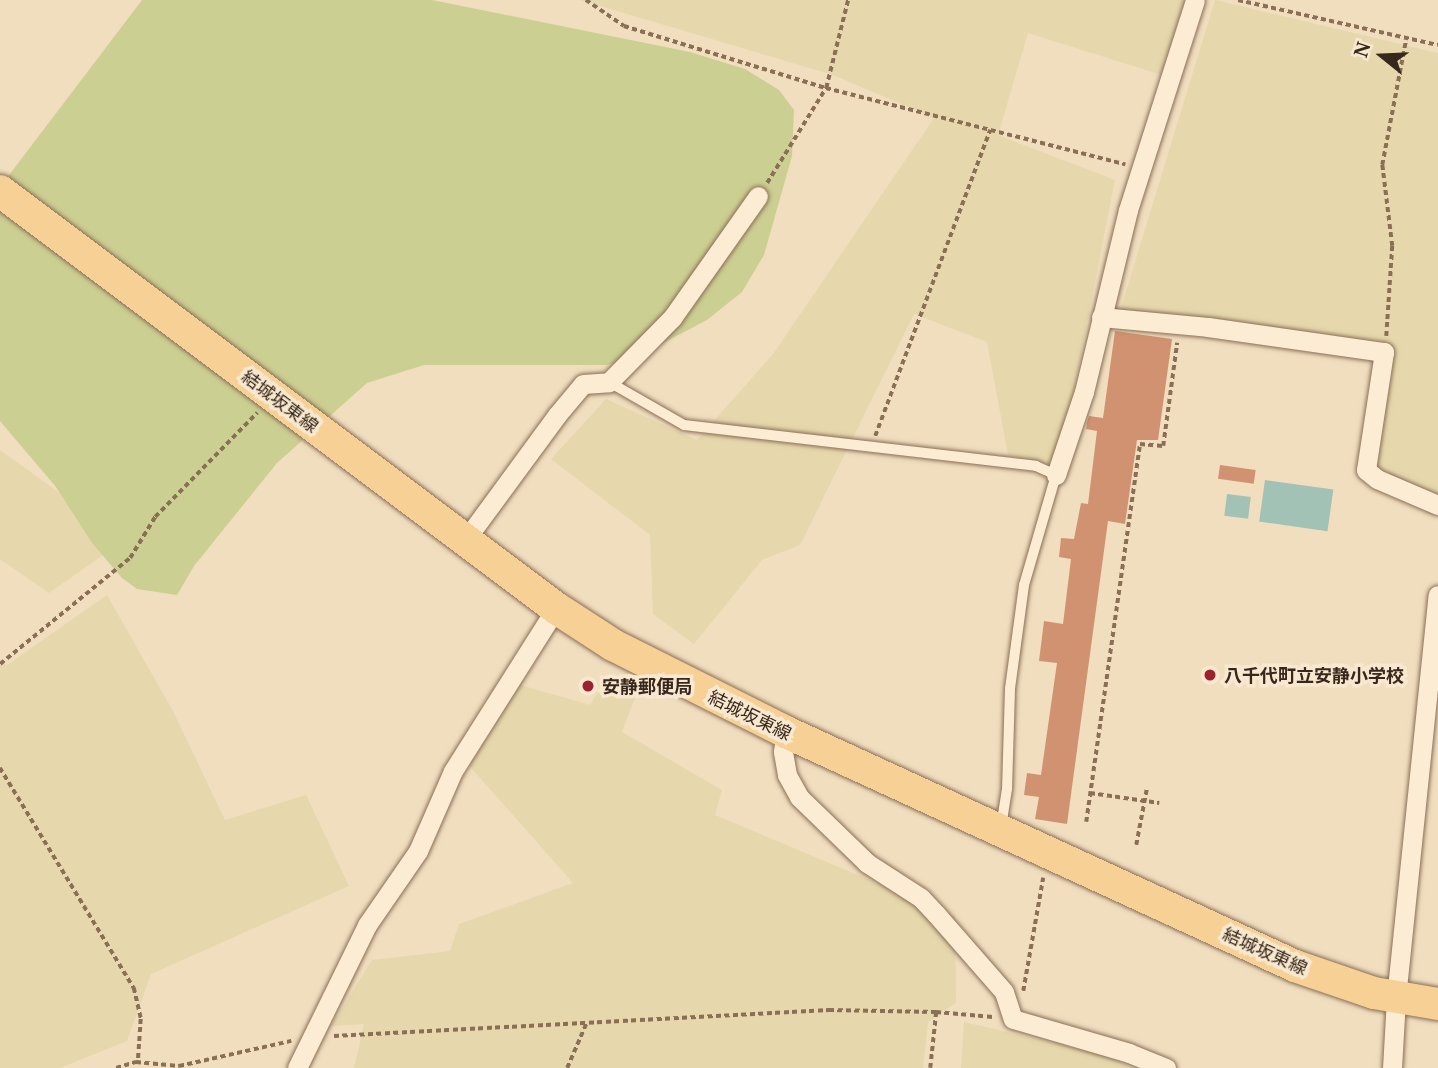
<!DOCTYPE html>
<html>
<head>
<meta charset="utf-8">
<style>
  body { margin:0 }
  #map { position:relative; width:1438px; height:1068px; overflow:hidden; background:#f0debf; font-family:"Noto Serif","Noto Sans JP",serif }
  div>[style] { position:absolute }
  .farmland>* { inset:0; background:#e6d8ac }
  .green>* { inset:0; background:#cccf92 }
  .water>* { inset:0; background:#a2c2b6; transform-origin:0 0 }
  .building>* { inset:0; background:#d19272; transform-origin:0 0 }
  .path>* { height:3.5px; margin-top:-1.75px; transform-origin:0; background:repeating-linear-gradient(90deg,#8a6e56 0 5px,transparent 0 8.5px) }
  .roads { filter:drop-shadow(0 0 2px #8a6e56) drop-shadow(0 0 2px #8a6e56) }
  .lane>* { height:10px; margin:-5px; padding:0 5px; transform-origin:5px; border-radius:5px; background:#fbecd3 }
  .street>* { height:19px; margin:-9.5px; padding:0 9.5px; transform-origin:9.5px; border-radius:9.5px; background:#fbecd3 }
  .primary>* { height:32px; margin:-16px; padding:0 16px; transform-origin:16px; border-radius:16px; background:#f6d094 }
  .dots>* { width:19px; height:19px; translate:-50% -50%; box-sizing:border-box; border:4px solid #f7e8cf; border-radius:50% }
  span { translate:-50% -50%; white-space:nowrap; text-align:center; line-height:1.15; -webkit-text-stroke:7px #f7e8cf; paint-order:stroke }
  .street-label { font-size:18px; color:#38271c }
  .poi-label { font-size:18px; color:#38271c; font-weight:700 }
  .left { translate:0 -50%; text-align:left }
  .north { position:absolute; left:1347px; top:21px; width:70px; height:70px; -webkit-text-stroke:5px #f7e8cf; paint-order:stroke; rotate:288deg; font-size:19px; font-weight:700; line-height:28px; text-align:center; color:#38271c }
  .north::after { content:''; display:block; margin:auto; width:24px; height:32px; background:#38271c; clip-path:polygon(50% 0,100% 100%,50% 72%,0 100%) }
</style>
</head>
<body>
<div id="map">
  <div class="farmland">
    <div style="clip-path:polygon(580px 0,1188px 0,1162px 75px,1028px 33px,998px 135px,1115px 180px,1059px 466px,1008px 455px,987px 342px,914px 314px,800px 545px,762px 560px,694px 644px,653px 614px,650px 535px,551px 459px,606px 399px,697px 440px,773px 354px,934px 118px,833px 75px)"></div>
    <div style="clip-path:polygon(1215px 0,1438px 53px,1438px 496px,1407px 487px,1374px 463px,1392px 375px,1380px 351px,1120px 311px)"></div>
    <div style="clip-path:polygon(0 450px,125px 540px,49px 593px,0 559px)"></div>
    <div style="clip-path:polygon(107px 595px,173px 711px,225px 820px,306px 795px,349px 886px,151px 974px,127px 1041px,60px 1068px,0 1068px,0 660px,7px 665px)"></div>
    <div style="clip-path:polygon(605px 680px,637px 692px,622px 732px,722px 790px,715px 815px,955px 916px,956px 1003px,928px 1022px,923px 1068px,354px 1068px,364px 1024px,331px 1026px,372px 960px,450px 951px,459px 924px,573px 883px,465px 761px,517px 684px,590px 705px)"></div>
    <div style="clip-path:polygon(964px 1022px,1099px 1053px,1133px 1068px,961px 1068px)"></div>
  </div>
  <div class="green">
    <div style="clip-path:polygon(142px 0,432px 0,690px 52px,745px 69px,779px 90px,794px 110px,792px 156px,764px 255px,742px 292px,707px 320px,631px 360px,606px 365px,424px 365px,367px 383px,277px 463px,194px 566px,177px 595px,137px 589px,122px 578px,92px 543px,56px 487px,0 421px,0 187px)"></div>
  </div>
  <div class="water">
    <div style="left:1265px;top:480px;width:69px;height:42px;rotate:8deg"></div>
    <div style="left:1227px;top:494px;width:24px;height:22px;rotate:7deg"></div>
  </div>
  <div class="building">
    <div style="clip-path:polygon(1115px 331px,1172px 339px,1158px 440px,1137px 440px,1125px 524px,1108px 521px,1067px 824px,1035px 819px,1039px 797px,1024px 795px,1027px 773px,1041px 775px,1057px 663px,1039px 661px,1044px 621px,1063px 624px,1071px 559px,1059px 557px,1061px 538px,1074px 539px,1081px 503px,1088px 504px,1097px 431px,1086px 429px,1087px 422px,1089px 416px,1103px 418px)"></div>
    <div style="left:1220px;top:465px;width:36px;height:14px;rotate:8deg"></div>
  </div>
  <div class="path">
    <div style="left:586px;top:0;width:46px;rotate:34.4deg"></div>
    <div style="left:624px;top:26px;width:211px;rotate:17.1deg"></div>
    <div style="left:826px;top:88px;width:309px;rotate:14.3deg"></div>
    <div style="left:1238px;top:0;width:205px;rotate:12.7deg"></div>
    <div style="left:767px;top:183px;width:112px;rotate:-58.2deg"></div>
    <div style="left:826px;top:88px;width:91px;rotate:-76deg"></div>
    <div style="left:1386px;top:336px;width:90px;rotate:-86.2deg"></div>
    <div style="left:1392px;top:246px;width:82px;rotate:-97deg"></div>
    <div style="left:1382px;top:165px;width:128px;rotate:-79.2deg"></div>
    <div style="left:875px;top:436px;width:327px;rotate:-69.4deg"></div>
    <div style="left:0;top:664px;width:168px;rotate:-39.2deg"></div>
    <div style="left:130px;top:558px;width:48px;rotate:-58.6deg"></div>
    <div style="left:155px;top:517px;width:146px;rotate:-45.6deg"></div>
    <div style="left:0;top:768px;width:258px;rotate:58.7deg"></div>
    <div style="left:134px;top:988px;width:32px;rotate:77deg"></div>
    <div style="left:141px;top:1019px;width:44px;rotate:93.9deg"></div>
    <div style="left:1090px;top:793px;width:70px;rotate:8.2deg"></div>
    <div style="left:1086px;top:822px;width:382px;rotate:-81.9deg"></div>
    <div style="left:1140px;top:444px;width:23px;rotate:5deg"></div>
    <div style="left:1163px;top:446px;width:104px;rotate:-82.3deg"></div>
    <div style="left:1136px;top:845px;width:59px;rotate:-79.3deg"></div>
    <div style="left:1023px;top:991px;width:115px;rotate:-80deg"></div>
    <div style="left:334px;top:1036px;width:496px;rotate:-3deg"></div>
    <div style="left:829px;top:1010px;width:107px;rotate:1.1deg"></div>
    <div style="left:936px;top:1012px;width:57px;rotate:5deg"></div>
    <div style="left:116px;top:1068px;width:21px;rotate:-17deg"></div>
    <div style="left:136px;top:1062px;width:43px;rotate:5.3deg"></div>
    <div style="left:179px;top:1066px;width:115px;rotate:-12.6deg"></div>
    <div style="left:567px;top:1068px;width:48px;rotate:-66.6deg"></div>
    <div style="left:930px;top:1068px;width:56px;rotate:-83.9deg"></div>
  </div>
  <div class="roads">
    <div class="lane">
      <div style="left:609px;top:382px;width:86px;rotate:29.8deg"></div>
      <div style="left:684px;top:425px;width:354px;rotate:6.6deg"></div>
      <div style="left:1036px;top:466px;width:22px;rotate:24deg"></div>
      <div style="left:1056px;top:475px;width:115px;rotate:106.2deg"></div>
      <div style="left:1024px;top:585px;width:105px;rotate:97.7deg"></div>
      <div style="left:1010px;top:689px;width:100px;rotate:91.7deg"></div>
      <div style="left:1007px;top:789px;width:37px;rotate:99deg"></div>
    </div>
    <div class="street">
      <div style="left:1101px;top:317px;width:107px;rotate:5.3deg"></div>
      <div style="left:1208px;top:327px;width:178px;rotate:8.1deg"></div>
      <div style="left:1384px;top:352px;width:119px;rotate:98.7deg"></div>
      <div style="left:1366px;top:470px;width:14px;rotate:39deg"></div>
      <div style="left:1377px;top:479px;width:66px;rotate:23.1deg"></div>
      <div style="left:1056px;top:475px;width:88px;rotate:-71.4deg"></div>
      <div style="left:1084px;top:392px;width:187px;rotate:-76.4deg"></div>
      <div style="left:1128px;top:210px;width:220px;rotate:-72.3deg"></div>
      <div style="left:466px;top:539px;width:154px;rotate:-53.7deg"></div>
      <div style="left:557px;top:415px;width:40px;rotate:-50deg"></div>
      <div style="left:583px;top:384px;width:26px;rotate:-4deg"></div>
      <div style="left:609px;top:382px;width:90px;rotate:-45.5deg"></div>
      <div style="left:672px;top:318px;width:149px;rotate:-54.8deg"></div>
      <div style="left:786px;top:732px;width:20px;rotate:99deg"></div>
      <div style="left:783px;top:752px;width:23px;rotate:80deg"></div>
      <div style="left:787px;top:775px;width:25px;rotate:61deg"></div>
      <div style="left:799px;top:797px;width:95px;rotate:44.1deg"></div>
      <div style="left:867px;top:863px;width:64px;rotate:32.9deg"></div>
      <div style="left:921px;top:898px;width:22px;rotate:47deg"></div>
      <div style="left:936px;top:914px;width:103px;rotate:48.9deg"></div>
      <div style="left:1004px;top:992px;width:28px;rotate:72deg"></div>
      <div style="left:1013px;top:1019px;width:121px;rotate:16.3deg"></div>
      <div style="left:1129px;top:1053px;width:40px;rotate:22deg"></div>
      <div style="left:297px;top:1068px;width:159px;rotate:-63.9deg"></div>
      <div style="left:367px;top:925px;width:90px;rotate:-55.4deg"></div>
      <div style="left:418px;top:851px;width:87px;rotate:-66.4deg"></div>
      <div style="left:453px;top:771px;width:193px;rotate:-57.7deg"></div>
      <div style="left:1392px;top:1068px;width:70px;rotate:-86.7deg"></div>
      <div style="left:1396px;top:998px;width:405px;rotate:-84.1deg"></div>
    </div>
    <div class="primary">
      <div style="left:0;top:191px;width:695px;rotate:36.87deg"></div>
      <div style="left:556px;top:608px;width:68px;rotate:33deg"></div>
      <div style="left:613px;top:645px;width:194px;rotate:26.7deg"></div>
      <div style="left:786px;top:732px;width:560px;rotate:24.69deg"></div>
      <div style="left:1295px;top:966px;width:83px;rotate:18.9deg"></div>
      <div style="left:1374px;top:993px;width:65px;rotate:9.8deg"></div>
    </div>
  </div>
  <div class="dots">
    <div style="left:1210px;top:675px;background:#9c232d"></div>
    <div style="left:588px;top:686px;background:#9c232d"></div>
  </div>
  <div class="street-label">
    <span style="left:280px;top:401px;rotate:37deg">結城坂東線</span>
    <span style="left:750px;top:715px;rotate:26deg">結城坂東線</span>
    <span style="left:1265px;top:951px;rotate:24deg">結城坂東線</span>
  </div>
  <div class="poi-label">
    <span class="left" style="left:1224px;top:675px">八千代町立安静小学校</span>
    <span class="left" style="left:602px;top:686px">安静郵便局</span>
  </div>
  <div class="north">N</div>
</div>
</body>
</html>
